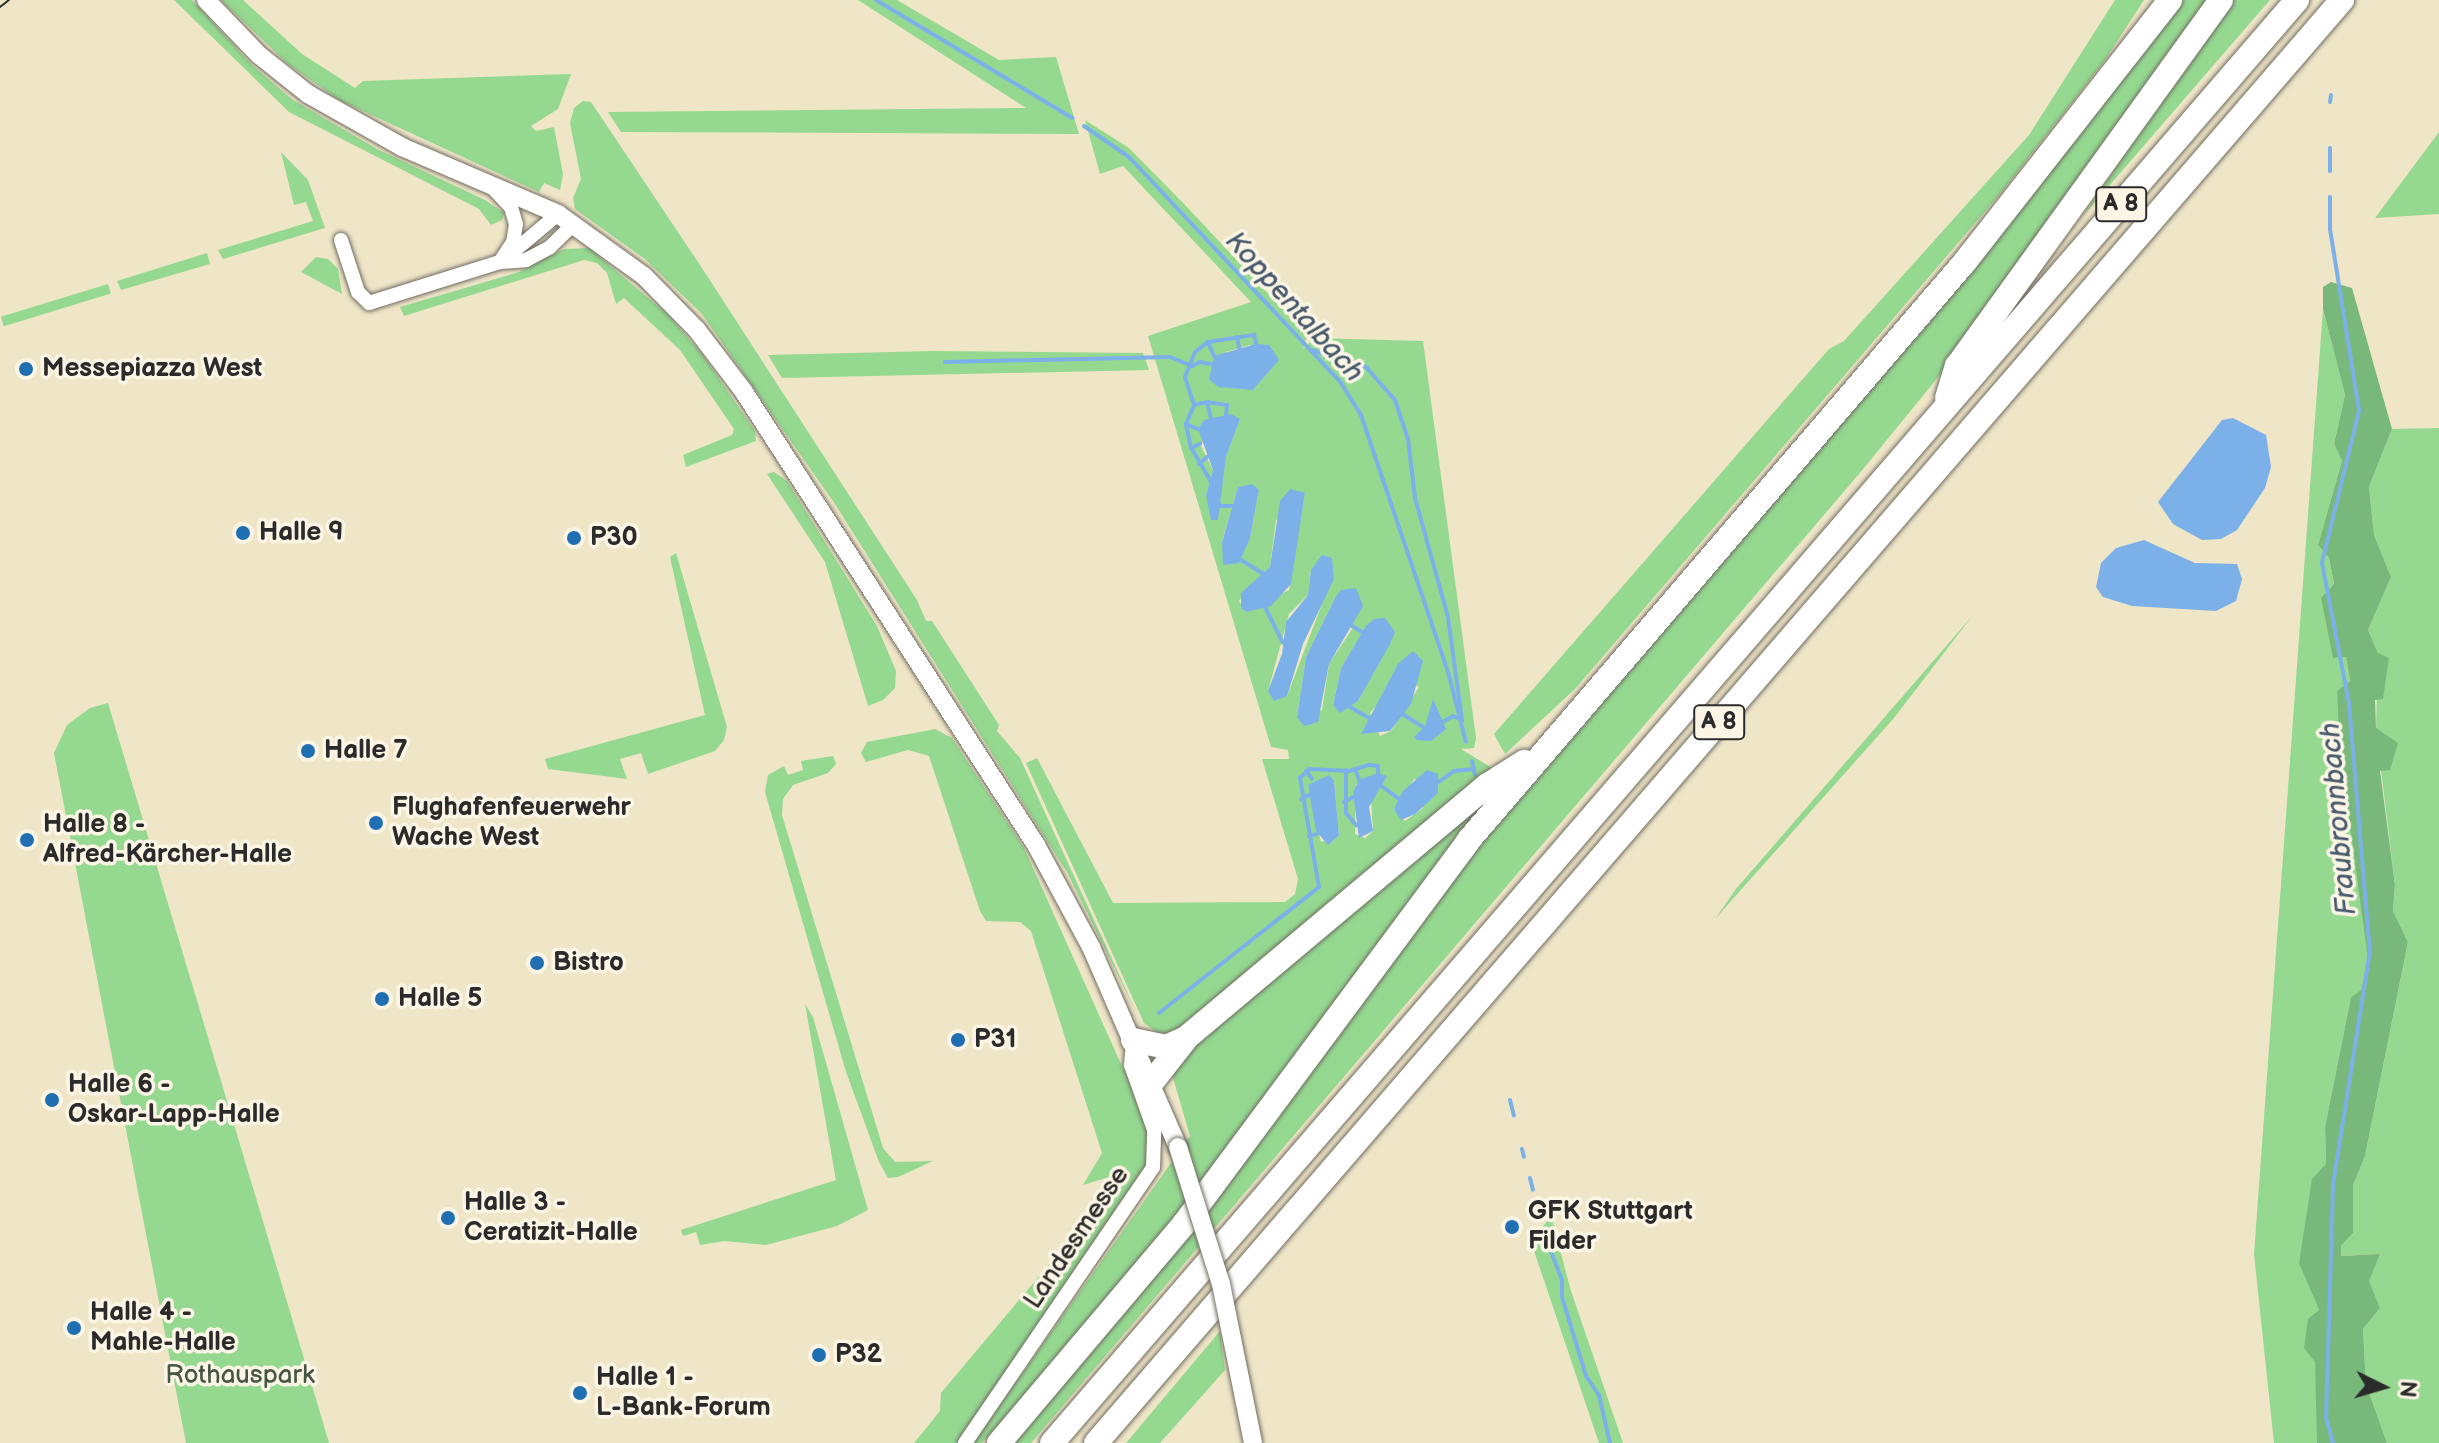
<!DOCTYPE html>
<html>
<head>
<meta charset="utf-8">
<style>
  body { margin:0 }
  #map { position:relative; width:2439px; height:1443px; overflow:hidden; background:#efe5c7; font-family:"Balsamiq Sans",sans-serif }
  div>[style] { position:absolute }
  .green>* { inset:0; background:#95d991; transform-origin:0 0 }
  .forest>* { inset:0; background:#78b97b }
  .water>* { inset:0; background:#7cb0e9 }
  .stream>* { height:4px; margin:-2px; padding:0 2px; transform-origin:2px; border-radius:2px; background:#7cb0e9 }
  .roads { filter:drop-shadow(0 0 2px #706c62) drop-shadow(0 0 2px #706c62) }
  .minor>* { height:14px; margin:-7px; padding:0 7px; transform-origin:7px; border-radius:7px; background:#fff }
  .secondary>* { height:18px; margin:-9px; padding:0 9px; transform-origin:9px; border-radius:9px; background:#fff }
  .motorway>* { height:24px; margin:-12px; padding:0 12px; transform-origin:12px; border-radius:12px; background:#fff }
  .tram>* { height:2px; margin:-1px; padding:0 1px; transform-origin:1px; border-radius:1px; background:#2b2b2b }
  .bridges { filter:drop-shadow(0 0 2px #706c62) drop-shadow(0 0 2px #706c62) }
  .secondary-bridge>* { height:18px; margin:-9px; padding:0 9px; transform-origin:9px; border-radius:9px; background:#fff }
  .dots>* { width:22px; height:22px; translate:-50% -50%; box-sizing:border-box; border:4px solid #fcf5e5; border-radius:50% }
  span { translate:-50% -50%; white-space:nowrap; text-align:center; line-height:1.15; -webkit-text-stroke:7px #fcf5e5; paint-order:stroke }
  .shield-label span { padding:2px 6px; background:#fcf5e5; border:2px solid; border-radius:6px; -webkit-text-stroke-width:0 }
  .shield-label { font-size:24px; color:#2b2b2b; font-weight:700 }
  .poi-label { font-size:26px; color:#2b2b2b; font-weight:700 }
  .left { translate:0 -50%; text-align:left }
  .street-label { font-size:26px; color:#2b2b2b }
  .park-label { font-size:26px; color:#465644 }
  .water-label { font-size:28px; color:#475a6e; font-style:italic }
  .north { position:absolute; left:2343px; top:1347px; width:80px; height:80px; -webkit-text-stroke:6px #fcf5e5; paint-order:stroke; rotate:95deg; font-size:22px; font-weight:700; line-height:32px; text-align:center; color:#2b2b2b }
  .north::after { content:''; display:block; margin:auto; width:28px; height:36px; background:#2b2b2b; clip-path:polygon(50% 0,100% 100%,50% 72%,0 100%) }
</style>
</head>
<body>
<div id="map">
  <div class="green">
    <div style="clip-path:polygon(174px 0,192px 0,252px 65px,293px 100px,377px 149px,485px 200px,504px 213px,502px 220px,491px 225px,479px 209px,289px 112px)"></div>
    <div style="clip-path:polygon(221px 0,243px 0,302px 54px,355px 88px,363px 81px,571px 74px,558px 109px,531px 126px,536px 131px,554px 127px,563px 174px,560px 190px,544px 183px,539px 192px,339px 100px,288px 64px)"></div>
    <div style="clip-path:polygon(858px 0,897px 0,999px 60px,1056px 57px,1079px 134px,621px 132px,608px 112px,1026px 108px)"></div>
    <div style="clip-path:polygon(2115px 0,2144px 0,2105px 60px,2000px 194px,1575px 689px,1505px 754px,1494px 734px,1829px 349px,1844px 341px,2029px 135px)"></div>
    <div style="clip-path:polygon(2184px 0,2211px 0,1992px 311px,1864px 468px,1031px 1443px,1011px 1443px,1483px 836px,1970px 272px)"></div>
    <div style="clip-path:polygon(2233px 0,2270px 0,2083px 216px,2172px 86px)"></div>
    <div style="clip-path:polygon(583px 101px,591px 102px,700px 265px,917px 600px,926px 621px,932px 621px,999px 725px,997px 731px,1020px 758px,1137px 1014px,1068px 874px,835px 504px,702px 314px,645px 259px,575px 209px,573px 198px,581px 179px,570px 123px,574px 108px)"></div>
    <div style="clip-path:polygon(evenodd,1085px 120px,1129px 148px,1185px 205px,1307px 335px,1303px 349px,1314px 338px,1423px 341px,1476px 738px,1474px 748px,1461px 749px,1492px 768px,1173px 1033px,1158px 1033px,1144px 1023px,1026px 763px,1037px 758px,1113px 903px,1285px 902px,1295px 894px,1298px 879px,1262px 759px,1289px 759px,1288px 750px,1271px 747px,1148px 336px,1251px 302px,1123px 166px,1100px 174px,1085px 120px,1250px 345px,1272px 368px,1253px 390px,1215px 365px,1226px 352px,1250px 345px,1085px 120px,1240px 419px,1226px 457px,1217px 520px,1206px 495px,1213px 470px,1200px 444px,1240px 419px,1085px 120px,1238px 487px,1259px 490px,1250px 538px,1222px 541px,1238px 487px,1085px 120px,1305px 493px,1289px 590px,1246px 612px,1239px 601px,1270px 567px,1276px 520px,1305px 493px,1085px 120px,1311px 570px,1327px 591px,1287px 696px,1268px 691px,1289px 614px,1308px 595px,1311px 570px,1085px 120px,1335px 598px,1354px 626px,1329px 664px,1322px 710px,1297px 717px,1306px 657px,1335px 598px,1085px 120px,1356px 643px,1388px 646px,1358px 701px,1333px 705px,1341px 668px,1356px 643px,1085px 120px,1392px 675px,1419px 687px,1391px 731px,1380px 736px,1370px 713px,1385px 696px,1392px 675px,1085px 120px,1415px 778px,1423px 808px,1405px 821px,1394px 809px,1415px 778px,1085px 120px,1334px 781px,1339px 835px,1321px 842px,1308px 785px,1334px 781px,1085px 120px,1356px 784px,1382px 786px,1371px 798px,1373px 831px,1365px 838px,1355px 834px,1356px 784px)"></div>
    <div style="clip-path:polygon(2439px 132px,2439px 214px,2375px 218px)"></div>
    <div style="clip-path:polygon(281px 152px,308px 180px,325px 228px,223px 259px,218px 250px,313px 221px,306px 202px,294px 205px)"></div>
    <div style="clip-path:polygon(589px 248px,667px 314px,702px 354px,755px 431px,756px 441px,686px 467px,683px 455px,732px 435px,734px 429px,680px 350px,624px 298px,616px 304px,607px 273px,597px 263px,584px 260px,404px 316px,400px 307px,519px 272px,564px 249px)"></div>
    <div style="clip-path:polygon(207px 253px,210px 264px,121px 290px,117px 281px)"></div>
    <div style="clip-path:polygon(316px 257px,328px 259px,338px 269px,342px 294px,301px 272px)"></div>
    <div style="left:108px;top:284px;width:10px;height:112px;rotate:73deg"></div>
    <div style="clip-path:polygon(2323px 309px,2345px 395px,2334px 444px,2342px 461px,2318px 545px,2329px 558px,2334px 584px,2334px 658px,2346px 657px,2350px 681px,2337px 692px,2368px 959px,2361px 990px,2351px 997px,2325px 1127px,2326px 1164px,2299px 1262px,2319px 1310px,2317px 1443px,2274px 1443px,2254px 1254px)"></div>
    <div style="clip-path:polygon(933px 351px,1143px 353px,1149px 370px,782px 378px,768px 355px)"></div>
    <div style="clip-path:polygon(2439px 428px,2439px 1443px,2387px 1443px,2366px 1384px,2363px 1329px,2380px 1308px,2368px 1281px,2380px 1254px,2341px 1256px,2341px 1246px,2353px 1233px,2353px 1185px,2365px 1156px,2408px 942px,2393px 911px,2395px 885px,2376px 729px,2378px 653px,2368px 630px,2391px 577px,2374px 535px,2369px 487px,2392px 429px)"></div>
    <div style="clip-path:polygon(774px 472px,787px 481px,877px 626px,896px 671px,895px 688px,883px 700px,868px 706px,825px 562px,767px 474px)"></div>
    <div style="clip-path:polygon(676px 553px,727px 727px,724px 740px,715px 751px,648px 774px,641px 753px,620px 759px,627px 779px,548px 769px,545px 759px,705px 715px,670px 557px)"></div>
    <div style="clip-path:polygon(1973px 615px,1894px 718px,1715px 919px,1736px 889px)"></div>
    <div style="clip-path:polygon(108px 703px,308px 1372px,329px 1443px,186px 1443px,54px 753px,67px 725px,90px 708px)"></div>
    <div style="clip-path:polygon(935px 729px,952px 738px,1024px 848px,1148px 1124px,1147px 1170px,957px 1443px,914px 1443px,940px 1411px,941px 1393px,1103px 1200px,1114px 1196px,1109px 1177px,1083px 1185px,1102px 1153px,1031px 931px,1020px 922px,986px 921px,980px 911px,929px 756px,908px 750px,866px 762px,861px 753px,867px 742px)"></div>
    <div style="clip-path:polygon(833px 756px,836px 764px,828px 773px,793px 785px,783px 799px,782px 815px,883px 1148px,895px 1162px,933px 1161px,898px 1177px,888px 1178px,879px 1162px,846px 1072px,765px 792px,768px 775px,784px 766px,788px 775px,803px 770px,801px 761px)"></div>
    <div style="clip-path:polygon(1484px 800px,1225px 1158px,1033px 1389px,982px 1443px,973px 1443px,1190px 1136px,1171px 1071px,1204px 1036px)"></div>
    <div style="clip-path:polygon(805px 1004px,813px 1017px,868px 1210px,837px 1226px,766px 1245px,724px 1241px,700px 1245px,696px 1232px,683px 1236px,681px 1230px,836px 1180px)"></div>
    <div style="clip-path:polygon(1551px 1216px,1571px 1291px,1623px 1443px,1599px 1443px,1531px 1242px)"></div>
    <div style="clip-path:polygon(1220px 1331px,1225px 1370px,1160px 1443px,1126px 1443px)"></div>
  </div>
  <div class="forest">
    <div style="clip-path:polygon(2331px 282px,2352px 288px,2392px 429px,2369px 487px,2374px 535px,2391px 577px,2368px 630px,2378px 653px,2389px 658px,2383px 699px,2375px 700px,2376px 728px,2398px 743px,2390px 770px,2380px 771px,2395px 885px,2393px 911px,2408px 942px,2365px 1156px,2353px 1185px,2353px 1233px,2341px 1246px,2341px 1256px,2380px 1254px,2369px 1281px,2380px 1308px,2363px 1329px,2366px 1384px,2387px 1443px,2317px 1443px,2315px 1362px,2304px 1348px,2308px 1319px,2319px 1310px,2299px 1263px,2312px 1179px,2326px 1164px,2325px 1127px,2351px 997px,2361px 990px,2368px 959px,2340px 752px,2337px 691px,2350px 681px,2346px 657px,2333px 658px,2321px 598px,2334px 584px,2329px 558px,2318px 545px,2342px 461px,2334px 444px,2345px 395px,2323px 309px,2323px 287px)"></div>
  </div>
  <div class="water">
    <div style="clip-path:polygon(1256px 344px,1269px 345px,1279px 360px,1253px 390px,1218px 387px,1209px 379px,1214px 356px)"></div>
    <div style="clip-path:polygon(1231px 414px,1240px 419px,1226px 457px,1218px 520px,1211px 520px,1206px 495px,1213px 470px,1198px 429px,1204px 420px)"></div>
    <div style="clip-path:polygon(2233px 418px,2266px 435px,2271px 467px,2265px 488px,2237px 530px,2221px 539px,2202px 540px,2173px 524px,2158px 502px,2222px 420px)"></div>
    <div style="clip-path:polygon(1252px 484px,1259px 490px,1250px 538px,1239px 563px,1223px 565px,1222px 542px,1238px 487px)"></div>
    <div style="clip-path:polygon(1290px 489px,1305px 493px,1291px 584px,1271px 606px,1246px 612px,1241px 608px,1241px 593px,1270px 567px,1280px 501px)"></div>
    <div style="clip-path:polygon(2144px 540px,2195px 563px,2237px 564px,2242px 579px,2236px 601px,2216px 611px,2132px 606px,2103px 597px,2096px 587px,2101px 563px,2116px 548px)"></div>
    <div style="clip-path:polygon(1322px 555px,1332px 558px,1334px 579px,1303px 644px,1287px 696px,1274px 701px,1268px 691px,1282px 654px,1286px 622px,1308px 595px,1311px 570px)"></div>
    <div style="clip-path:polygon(1356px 588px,1363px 606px,1329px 664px,1318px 722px,1304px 726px,1297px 717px,1306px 657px,1335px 598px,1341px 590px)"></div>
    <div style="clip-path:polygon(1385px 618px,1395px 632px,1390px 644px,1358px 701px,1340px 713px,1333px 705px,1341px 668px,1366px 626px,1374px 619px)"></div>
    <div style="clip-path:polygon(1413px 651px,1423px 661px,1411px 704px,1390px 731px,1361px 734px,1398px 664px)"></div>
    <div style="clip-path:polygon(1433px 699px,1446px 729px,1431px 741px,1417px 740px,1414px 737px,1425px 726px)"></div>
    <div style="clip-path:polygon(1427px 770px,1438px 774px,1438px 793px,1415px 814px,1401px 820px,1394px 809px,1403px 791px)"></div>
    <div style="clip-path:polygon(1378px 773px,1387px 776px,1369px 807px,1373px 831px,1359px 838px,1353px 792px,1359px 780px)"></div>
    <div style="clip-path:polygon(1329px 775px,1334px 781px,1339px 835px,1328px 845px,1316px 831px,1308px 785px)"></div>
  </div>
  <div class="stream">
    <div style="left:876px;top:0;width:229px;rotate:31deg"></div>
    <div style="left:2330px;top:102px;width:7px;rotate:-82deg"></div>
    <div style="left:1084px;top:126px;width:55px;rotate:34.6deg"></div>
    <div style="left:1129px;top:157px;width:310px;rotate:46.8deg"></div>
    <div style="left:1341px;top:383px;width:38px;rotate:58deg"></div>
    <div style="left:1361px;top:415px;width:271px;rotate:71.3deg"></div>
    <div style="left:1448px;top:672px;width:72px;rotate:75.6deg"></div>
    <div style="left:2330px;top:171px;width:23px;rotate:-90deg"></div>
    <div style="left:2330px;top:197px;width:32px;rotate:90deg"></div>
    <div style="left:2330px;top:229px;width:184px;rotate:80.9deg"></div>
    <div style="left:2359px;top:411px;width:156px;rotate:103.7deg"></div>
    <div style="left:2322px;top:563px;width:143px;rotate:79.1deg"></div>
    <div style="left:2349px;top:703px;width:249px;rotate:85.2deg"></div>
    <div style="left:2370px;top:951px;width:237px;rotate:99deg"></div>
    <div style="left:2333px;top:1185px;width:232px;rotate:91.7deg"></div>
    <div style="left:2326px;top:1417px;width:27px;rotate:75deg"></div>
    <div style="left:1237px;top:337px;width:14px;rotate:78deg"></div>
    <div style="left:1208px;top:342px;width:15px;rotate:67deg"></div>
    <div style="left:1312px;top:350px;width:57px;rotate:17.5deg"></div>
    <div style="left:1366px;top:367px;width:44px;rotate:48.7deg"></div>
    <div style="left:1395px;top:400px;width:41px;rotate:71.6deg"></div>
    <div style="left:1408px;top:439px;width:59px;rotate:83.2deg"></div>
    <div style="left:1415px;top:498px;width:123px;rotate:74.5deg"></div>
    <div style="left:1448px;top:617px;width:105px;rotate:82.3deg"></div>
    <div style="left:945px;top:362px;width:225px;rotate:-1.3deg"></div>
    <div style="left:1170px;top:357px;width:24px;rotate:22deg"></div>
    <div style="left:1192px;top:366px;width:9px;rotate:-27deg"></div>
    <div style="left:1200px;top:362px;width:15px;rotate:11deg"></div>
    <div style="left:1207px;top:402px;width:20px;rotate:9deg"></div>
    <div style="left:1227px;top:405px;width:10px;rotate:96deg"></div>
    <div style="left:1194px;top:405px;width:13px;rotate:-13deg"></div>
    <div style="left:1207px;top:402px;width:16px;rotate:76deg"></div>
    <div style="left:1186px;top:424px;width:13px;rotate:23deg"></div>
    <div style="left:1191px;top:448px;width:10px;rotate:-24deg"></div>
    <div style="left:1199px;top:464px;width:11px;rotate:-41deg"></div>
    <div style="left:1211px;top:482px;width:39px;rotate:-120deg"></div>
    <div style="left:1191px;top:448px;width:25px;rotate:-102deg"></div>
    <div style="left:1186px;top:424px;width:21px;rotate:-67deg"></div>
    <div style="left:1194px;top:405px;width:29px;rotate:-108deg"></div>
    <div style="left:1185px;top:377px;width:27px;rotate:-68deg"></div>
    <div style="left:1195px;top:352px;width:16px;rotate:-38deg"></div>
    <div style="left:1208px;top:342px;width:47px;rotate:-8.7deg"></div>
    <div style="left:1254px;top:335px;width:9px;rotate:77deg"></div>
    <div style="left:1218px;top:502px;width:4px;rotate:63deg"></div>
    <div style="left:1220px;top:506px;width:19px"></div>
    <div style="left:1238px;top:558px;width:32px;rotate:32deg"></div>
    <div style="left:1265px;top:575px;width:5px;rotate:90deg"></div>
    <div style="left:1264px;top:605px;width:42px;rotate:63.4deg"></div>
    <div style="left:1349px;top:624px;width:19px;rotate:32deg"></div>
    <div style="left:1350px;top:707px;width:22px;rotate:30deg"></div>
    <div style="left:1399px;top:712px;width:31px;rotate:32deg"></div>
    <div style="left:1441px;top:723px;width:14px;rotate:-30deg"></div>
    <div style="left:1453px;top:716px;width:8px;rotate:23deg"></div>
    <div style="left:1472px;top:761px;width:14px;rotate:78deg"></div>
    <div style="left:1355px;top:769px;width:12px;rotate:70deg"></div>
    <div style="left:1346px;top:770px;width:43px;rotate:90deg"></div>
    <div style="left:1346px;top:813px;width:16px;rotate:50deg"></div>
    <div style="left:1306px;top:771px;width:10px;rotate:53deg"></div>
    <div style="left:1436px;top:784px;width:22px;rotate:-36deg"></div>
    <div style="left:1454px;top:771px;width:20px;rotate:-6deg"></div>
    <div style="left:1380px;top:785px;width:27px;rotate:36deg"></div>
    <div style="left:1301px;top:799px;width:9px;rotate:-27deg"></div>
    <div style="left:1344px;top:802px;width:10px;rotate:-29deg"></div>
    <div style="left:1309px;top:836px;width:8px;rotate:-14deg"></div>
    <div style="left:1159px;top:1013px;width:204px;rotate:-38.2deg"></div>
    <div style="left:1319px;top:887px;width:111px;rotate:-99.9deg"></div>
    <div style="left:1300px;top:778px;width:13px;rotate:-45deg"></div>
    <div style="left:1309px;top:769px;width:40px;rotate:2.9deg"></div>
    <div style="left:1349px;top:771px;width:21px;rotate:-17deg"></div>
    <div style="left:1369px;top:765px;width:9px;rotate:6deg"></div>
    <div style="left:1378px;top:766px;width:11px;rotate:90deg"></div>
    <div style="left:1510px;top:1100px;width:16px;rotate:76deg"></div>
    <div style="left:1522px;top:1149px;width:8px;rotate:76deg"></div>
    <div style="left:1530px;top:1178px;width:12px;rotate:76deg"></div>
    <div style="left:1543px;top:1231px;width:53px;rotate:68.8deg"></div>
    <div style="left:1562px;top:1280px;width:17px;rotate:90deg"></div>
    <div style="left:1562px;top:1297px;width:83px;rotate:73.1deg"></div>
    <div style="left:1586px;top:1376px;width:23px;rotate:56deg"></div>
    <div style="left:1599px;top:1395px;width:49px;rotate:77.1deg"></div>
  </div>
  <div class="roads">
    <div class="minor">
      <div style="left:493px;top:188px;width:26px;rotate:47deg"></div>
      <div style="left:511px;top:207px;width:18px;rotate:74deg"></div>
      <div style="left:516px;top:224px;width:18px;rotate:99deg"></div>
      <div style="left:513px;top:242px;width:24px;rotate:123deg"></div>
      <div style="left:341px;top:240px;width:55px;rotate:71.9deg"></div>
      <div style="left:358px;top:292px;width:16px;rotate:45deg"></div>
      <div style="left:369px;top:303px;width:137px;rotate:-17.4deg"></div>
      <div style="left:500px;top:262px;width:26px;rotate:-4deg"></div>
      <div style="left:526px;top:260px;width:27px;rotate:-28deg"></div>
      <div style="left:550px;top:247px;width:33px;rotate:-44deg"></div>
      <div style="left:507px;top:257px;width:67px;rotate:-40.1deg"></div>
      <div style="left:965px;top:1443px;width:334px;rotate:-55.7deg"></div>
      <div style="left:1153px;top:1167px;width:37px;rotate:-88deg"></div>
      <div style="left:1154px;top:1130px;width:69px;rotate:-109.5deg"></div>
      <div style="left:1131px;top:1065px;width:21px;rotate:-85deg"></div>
    </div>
    <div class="secondary">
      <div style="left:206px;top:0;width:76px;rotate:46.1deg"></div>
      <div style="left:259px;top:55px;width:63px;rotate:38.5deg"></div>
      <div style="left:308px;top:94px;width:108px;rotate:29.4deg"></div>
      <div style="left:402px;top:147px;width:170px;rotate:23.2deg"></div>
      <div style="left:558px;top:214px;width:106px;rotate:35.8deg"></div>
      <div style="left:644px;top:276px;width:76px;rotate:45.5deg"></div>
      <div style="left:697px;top:330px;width:78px;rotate:52.8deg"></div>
      <div style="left:744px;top:392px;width:539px;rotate:57.19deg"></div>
      <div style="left:1036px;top:845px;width:116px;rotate:61.7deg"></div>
      <div style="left:1091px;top:947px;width:218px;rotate:66.5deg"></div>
    </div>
    <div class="motorway">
      <div style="left:1947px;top:398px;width:34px;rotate:-73deg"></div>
      <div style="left:1957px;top:366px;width:451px;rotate:-54.2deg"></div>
      <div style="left:1133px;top:1040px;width:34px;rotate:12deg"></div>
      <div style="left:1166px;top:1047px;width:22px;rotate:-24deg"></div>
      <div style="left:1186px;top:1038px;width:394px;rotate:-40deg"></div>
      <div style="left:1488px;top:785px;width:43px;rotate:-32.6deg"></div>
      <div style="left:1152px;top:1082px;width:53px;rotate:-51.8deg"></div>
      <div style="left:999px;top:1443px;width:287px;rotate:-49.8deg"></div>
      <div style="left:1184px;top:1224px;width:477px;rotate:-53.4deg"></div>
      <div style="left:1468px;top:841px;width:762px;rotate:-49.37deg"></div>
      <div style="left:1964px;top:263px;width:334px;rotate:-51.9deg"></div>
      <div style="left:1052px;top:1443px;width:1906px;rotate:-49.21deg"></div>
      <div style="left:1096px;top:1443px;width:1907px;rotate:-49.19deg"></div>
    </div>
  </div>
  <div class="tram">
    <div style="left:0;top:7px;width:11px;rotate:-38deg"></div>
  </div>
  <div class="bridges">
    <div class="secondary-bridge">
      <div style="left:1178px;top:1147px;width:144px;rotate:72.6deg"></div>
      <div style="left:1221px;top:1284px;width:162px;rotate:78.6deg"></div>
    </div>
  </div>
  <div class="dots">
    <div style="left:26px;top:369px;background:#1f6fb2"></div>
    <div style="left:243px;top:533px;background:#1f6fb2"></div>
    <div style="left:574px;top:538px;background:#1f6fb2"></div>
    <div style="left:308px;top:751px;background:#1f6fb2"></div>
    <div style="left:376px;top:823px;background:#1f6fb2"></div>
    <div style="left:27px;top:840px;background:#1f6fb2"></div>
    <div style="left:537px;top:963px;background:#1f6fb2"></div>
    <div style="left:382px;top:999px;background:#1f6fb2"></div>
    <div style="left:958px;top:1040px;background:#1f6fb2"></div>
    <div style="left:52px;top:1100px;background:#1f6fb2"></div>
    <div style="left:448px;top:1218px;background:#1f6fb2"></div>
    <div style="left:1512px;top:1227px;background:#1f6fb2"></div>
    <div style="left:74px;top:1328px;background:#1f6fb2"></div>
    <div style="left:819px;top:1355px;background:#1f6fb2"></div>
    <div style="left:580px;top:1393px;background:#1f6fb2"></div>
  </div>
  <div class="shield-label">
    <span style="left:2121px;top:204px">A 8</span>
    <span style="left:1719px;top:722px">A 8</span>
  </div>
  <div class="poi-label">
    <span class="left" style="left:42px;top:369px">Messepiazza West</span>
    <span class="left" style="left:259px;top:533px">Halle 9</span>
    <span class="left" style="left:590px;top:538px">P30</span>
    <span class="left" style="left:324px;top:751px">Halle 7</span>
    <span class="left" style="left:392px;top:823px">Flughafenfeuerwehr<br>Wache West</span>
    <span class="left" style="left:43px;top:840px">Halle 8 -<br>Alfred-Kärcher-Halle</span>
    <span class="left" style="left:553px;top:963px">Bistro</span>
    <span class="left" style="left:398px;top:999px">Halle 5</span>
    <span class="left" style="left:974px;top:1040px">P31</span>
    <span class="left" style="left:68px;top:1100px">Halle 6 -<br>Oskar-Lapp-Halle</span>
    <span class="left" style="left:464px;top:1218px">Halle 3 -<br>Ceratizit-Halle</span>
    <span class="left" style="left:1528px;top:1227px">GFK Stuttgart<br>Filder</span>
    <span class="left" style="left:90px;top:1328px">Halle 4 -<br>Mahle-Halle</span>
    <span class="left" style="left:835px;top:1355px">P32</span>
    <span class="left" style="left:596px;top:1393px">Halle 1 -<br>L-Bank-Forum</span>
  </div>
  <div class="street-label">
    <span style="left:1077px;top:1238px;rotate:-56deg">Landesmesse</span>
  </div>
  <div class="park-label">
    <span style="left:240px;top:1376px">Rothauspark</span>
  </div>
  <div class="water-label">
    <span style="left:1294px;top:307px;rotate:48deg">Koppentalbach</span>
    <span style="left:2339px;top:819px;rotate:-95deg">Fraubronnbach</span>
  </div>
  <div class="north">N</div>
</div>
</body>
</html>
